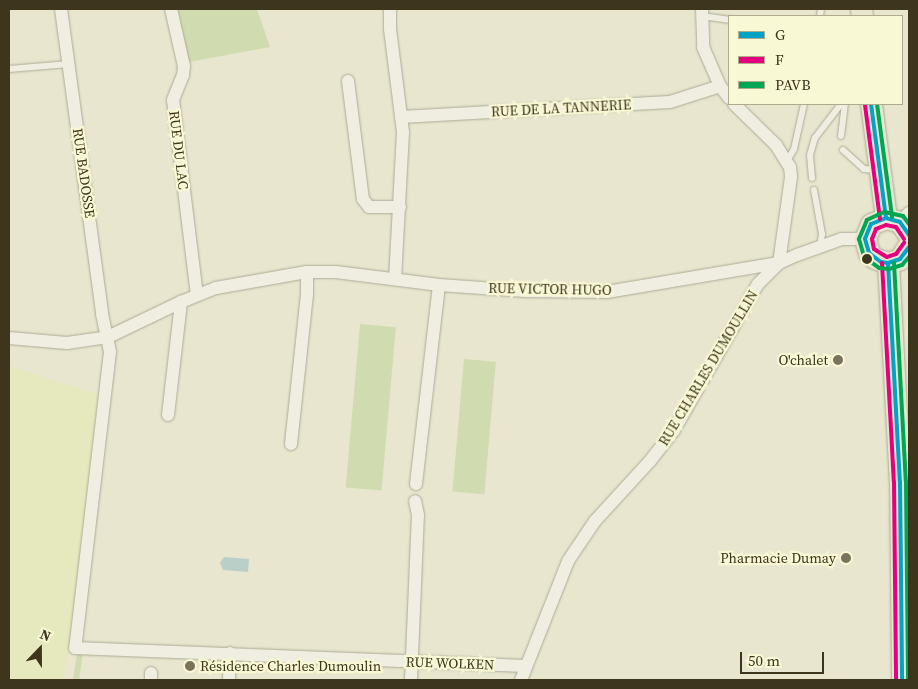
<!DOCTYPE html>
<html>
<head>
<meta charset="utf-8">
<style>
  body { margin:0 }
  #map { position:relative; width:918px; height:689px; overflow:hidden; background:#e8e6ce; font-family:"Source Serif 4",serif }
  div>[style] { position:absolute }
  .farmland>* { inset:0; background:#e6e8bd }
  .green>* { inset:0; background:#d0dcaf; transform-origin:0 0 }
  .water>* { inset:0; background:#bacfc7 }
  .roads { filter:drop-shadow(0 0 1px #adaa97) drop-shadow(0 0 1px #adaa97) }
  .service>* { height:6px; margin:-3px; padding:0 3px; transform-origin:3px; border-radius:3px; background:#efeee1 }
  .minor>* { height:12px; margin:-6px; padding:0 6px; transform-origin:6px; border-radius:6px; background:#efeee1 }
  .primary>* { height:21px; margin:-10.5px; padding:0 10.5px; transform-origin:10.5px; border-radius:10.5px; background:#e7e6d1 }
  .bus-1>* { height:4px; margin:-2px; padding:0 2px; transform-origin:2px; border-radius:2px; background:#03a3c5 }
  .bus-2>* { height:4px; margin:-2px; padding:0 2px; transform-origin:2px; border-radius:2px; background:#e5007d }
  .bus-3>* { height:4px; margin:-2px; padding:0 2px; transform-origin:2px; border-radius:2px; background:#00a651 }
  .dots>* { width:14px; height:14px; translate:-50% -50%; box-sizing:border-box; border:2px solid #f9f8d4; border-radius:50% }
  span { translate:-50% -50%; white-space:nowrap; text-align:center; line-height:1.15; -webkit-text-stroke:4.5px #f9f8d4; paint-order:stroke }
  .street-label { font-size:14px; color:#3e351d }
  .poi-label { font-size:14px; color:#3e351d }
  .right { translate:-100% -50%; text-align:right }
  .left { translate:0 -50%; text-align:left }
  .frame { position:absolute; inset:0; border:10px solid #3e351d; pointer-events:none }
  .legend { position:absolute; left:728px; top:15px; width:175px; height:90px; box-sizing:border-box; background:#f9f8d4; border:1px solid #aeaa8b; margin:0; padding:6px 9px; list-style:none; font-size:15px; color:#3e351d }
  .legend li { display:flex; align-items:center; gap:10px; height:25px }
  .legend b { width:25px; border:1px solid #aeaa8b }
  .north { position:absolute; left:15px; top:624px; width:50px; height:50px; -webkit-text-stroke:4px #f9f8d4; paint-order:stroke; rotate:22deg; font-size:14px; font-weight:700; line-height:20px; text-align:center; color:#3e351d }
  .north::after { content:''; display:block; margin:auto; width:18px; height:22px; background:#3e351d; clip-path:polygon(50% 0,100% 100%,50% 72%,0 100%) }
  .scale { position:absolute; left:740px; top:652px; width:84px; height:22px; box-sizing:border-box; border:2px solid #3e351d; border-top:0; padding-left:6px; font-size:15px; line-height:18px; white-space:nowrap; color:#3e351d; -webkit-text-stroke:4px #f9f8d4; paint-order:stroke }
</style>
</head>
<body>
<div id="map">
  <div class="farmland">
    <div style="clip-path:polygon(9px 366px,99px 395px,64px 680px,9px 680px)"></div>
  </div>
  <div class="green">
    <div style="clip-path:polygon(178px 9px,257px 9px,270px 47px,189px 62px)"></div>
    <div style="left:360px;top:324px;width:36px;height:164px;rotate:5deg"></div>
    <div style="left:464px;top:359px;width:32px;height:133px;rotate:5deg"></div>
    <div style="clip-path:polygon(83px 652px,79px 680px,73px 680px,77px 654px)"></div>
  </div>
  <div class="water">
    <div style="clip-path:polygon(224px 557px,249px 559px,248px 572px,223px 570px,220px 563px)"></div>
  </div>
  <div class="roads">
    <div class="service">
      <div style="left:702px;top:16px;width:27px;rotate:8deg"></div>
      <div style="left:820px;top:16px;width:7px;rotate:-82deg"></div>
      <div style="left:9px;top:69px;width:60px;rotate:-4.8deg"></div>
      <div style="left:841px;top:136px;width:32px;rotate:-83deg"></div>
      <div style="left:843px;top:150px;width:28px;rotate:42deg"></div>
      <div style="left:864px;top:169px;width:13px;rotate:4deg"></div>
      <div style="left:787px;top:161px;width:14px;rotate:-60deg"></div>
      <div style="left:794px;top:149px;width:46px;rotate:-77.5deg"></div>
      <div style="left:812px;top:178px;width:23px;rotate:-95deg"></div>
      <div style="left:810px;top:155px;width:18px;rotate:-74deg"></div>
      <div style="left:815px;top:138px;width:43px;rotate:-52.6deg"></div>
      <div style="left:814px;top:190px;width:45px;rotate:79.7deg"></div>
      <div style="left:822px;top:234px;width:13px;rotate:99deg"></div>
    </div>
    <div class="minor">
      <div style="left:61px;top:9px;width:308px;rotate:82.3deg"></div>
      <div style="left:102px;top:314px;width:39px;rotate:78deg"></div>
      <div style="left:110px;top:352px;width:298px;rotate:96.7deg"></div>
      <div style="left:75px;top:648px;width:451px;rotate:2.3deg"></div>
      <div style="left:171px;top:9px;width:58px;rotate:77.2deg"></div>
      <div style="left:184px;top:66px;width:9px;rotate:96deg"></div>
      <div style="left:183px;top:75px;width:27px;rotate:112deg"></div>
      <div style="left:173px;top:100px;width:196px;rotate:83deg"></div>
      <div style="left:390px;top:9px;width:20px;rotate:90deg"></div>
      <div style="left:390px;top:29px;width:104px;rotate:82.8deg"></div>
      <div style="left:403px;top:132px;width:147px;rotate:93.1deg"></div>
      <div style="left:702px;top:9px;width:38px;rotate:88deg"></div>
      <div style="left:703px;top:47px;width:43px;rotate:66.4deg"></div>
      <div style="left:720px;top:86px;width:15px;rotate:53deg"></div>
      <div style="left:348px;top:81px;width:119px;rotate:82.8deg"></div>
      <div style="left:363px;top:199px;width:10px;rotate:53deg"></div>
      <div style="left:369px;top:207px;width:31px"></div>
      <div style="left:734px;top:104px;width:59px;rotate:44.3deg"></div>
      <div style="left:776px;top:145px;width:26px;rotate:58deg"></div>
      <div style="left:790px;top:167px;width:10px;rotate:84deg"></div>
      <div style="left:791px;top:177px;width:87px;rotate:97.9deg"></div>
      <div style="left:401px;top:117px;width:269px;rotate:-3.2deg"></div>
      <div style="left:670px;top:102px;width:52px;rotate:-17.7deg"></div>
      <div style="left:900px;top:222px;width:13px;rotate:-45deg"></div>
      <div style="left:9px;top:338px;width:58px;rotate:4.9deg"></div>
      <div style="left:67px;top:343px;width:41px;rotate:-8.3deg"></div>
      <div style="left:108px;top:337px;width:81px;rotate:-25.6deg"></div>
      <div style="left:181px;top:302px;width:38px;rotate:-22deg"></div>
      <div style="left:216px;top:288px;width:92px;rotate:-10deg"></div>
      <div style="left:307px;top:272px;width:29px"></div>
      <div style="left:336px;top:272px;width:104px;rotate:7.2deg"></div>
      <div style="left:439px;top:285px;width:85px;rotate:4deg"></div>
      <div style="left:524px;top:291px;width:83px;rotate:0.7deg"></div>
      <div style="left:607px;top:292px;width:174px;rotate:-9.6deg"></div>
      <div style="left:168px;top:415px;width:114px;rotate:-83.4deg"></div>
      <div style="left:291px;top:444px;width:150px;rotate:-83.9deg"></div>
      <div style="left:307px;top:295px;width:23px;rotate:-90deg"></div>
      <div style="left:416px;top:484px;width:200px;rotate:-83.4deg"></div>
      <div style="left:151px;top:680px;width:7px;rotate:-90deg"></div>
      <div style="left:229px;top:680px;width:27px;rotate:-88deg"></div>
      <div style="left:411px;top:680px;width:165px;rotate:-87.6deg"></div>
      <div style="left:418px;top:515px;width:14px;rotate:-102deg"></div>
      <div style="left:521px;top:680px;width:128px;rotate:-68.4deg"></div>
      <div style="left:568px;top:561px;width:48px;rotate:-56deg"></div>
      <div style="left:595px;top:521px;width:81px;rotate:-47.5deg"></div>
      <div style="left:650px;top:461px;width:39px;rotate:-52deg"></div>
      <div style="left:674px;top:430px;width:168px;rotate:-60.1deg"></div>
      <div style="left:758px;top:284px;width:30px;rotate:-45deg"></div>
      <div style="left:779px;top:263px;width:20px;rotate:-24deg"></div>
      <div style="left:797px;top:255px;width:48px;rotate:-19.6deg"></div>
      <div style="left:842px;top:239px;width:23px"></div>
    </div>
    <div class="primary">
      <div style="left:861px;top:9px;width:7px;rotate:82deg"></div>
      <div style="left:871px;top:104px;width:115px;rotate:82.5deg"></div>
      <div style="left:909px;top:235px;width:16px;rotate:-125deg"></div>
      <div style="left:900px;top:222px;width:15px;rotate:-164deg"></div>
      <div style="left:886px;top:218px;width:16px;rotate:158deg"></div>
      <div style="left:871px;top:224px;width:16px;rotate:112deg"></div>
      <div style="left:865px;top:239px;width:15px;rotate:74deg"></div>
      <div style="left:869px;top:253px;width:7px;rotate:45deg"></div>
      <div style="left:874px;top:258px;width:15px;rotate:20deg"></div>
      <div style="left:888px;top:263px;width:13px;rotate:-18deg"></div>
      <div style="left:900px;top:259px;width:17px;rotate:-59deg"></div>
      <div style="left:888px;top:263px;width:219px;rotate:86.9deg"></div>
      <div style="left:900px;top:482px;width:198px;rotate:89.4deg"></div>
    </div>
  </div>
  <div class="bus-1">
    <div style="left:871px;top:104px;width:115px;rotate:82.5deg"></div>
    <div style="left:909px;top:235px;width:16px;rotate:-125deg"></div>
    <div style="left:900px;top:222px;width:15px;rotate:-164deg"></div>
    <div style="left:886px;top:218px;width:16px;rotate:158deg"></div>
    <div style="left:871px;top:224px;width:16px;rotate:112deg"></div>
    <div style="left:865px;top:239px;width:15px;rotate:74deg"></div>
    <div style="left:869px;top:253px;width:15px;rotate:37deg"></div>
    <div style="left:881px;top:262px;width:7px;rotate:8deg"></div>
    <div style="left:888px;top:263px;width:13px;rotate:-18deg"></div>
    <div style="left:900px;top:259px;width:15px;rotate:-53deg"></div>
    <div style="left:888px;top:263px;width:219px;rotate:86.9deg"></div>
    <div style="left:900px;top:482px;width:198px;rotate:89.4deg"></div>
  </div>
  <div class="bus-2">
    <div style="left:865px;top:105px;width:115px;rotate:82.5deg"></div>
    <div style="left:904px;top:239px;width:14px;rotate:-124deg"></div>
    <div style="left:896px;top:227px;width:10px;rotate:-169deg"></div>
    <div style="left:886px;top:225px;width:11px;rotate:158deg"></div>
    <div style="left:876px;top:229px;width:11px;rotate:112deg"></div>
    <div style="left:872px;top:239px;width:10px;rotate:79deg"></div>
    <div style="left:874px;top:249px;width:15px;rotate:32deg"></div>
    <div style="left:887px;top:257px;width:9px;rotate:-18deg"></div>
    <div style="left:896px;top:254px;width:14px;rotate:-54deg"></div>
    <div style="left:882px;top:263px;width:219px;rotate:86.9deg"></div>
    <div style="left:894px;top:482px;width:198px;rotate:89.4deg"></div>
  </div>
  <div class="bus-3">
    <div style="left:877px;top:104px;width:114px;rotate:82.4deg"></div>
    <div style="left:909px;top:224px;width:10px;rotate:-127deg"></div>
    <div style="left:903px;top:216px;width:19px;rotate:-168deg"></div>
    <div style="left:884px;top:212px;width:19px;rotate:155deg"></div>
    <div style="left:867px;top:220px;width:21px;rotate:113deg"></div>
    <div style="left:859px;top:239px;width:19px;rotate:74deg"></div>
    <div style="left:864px;top:257px;width:19px;rotate:36deg"></div>
    <div style="left:879px;top:268px;width:10px;rotate:6deg"></div>
    <div style="left:889px;top:269px;width:14px;rotate:-17deg"></div>
    <div style="left:902px;top:265px;width:11px;rotate:-49deg"></div>
    <div style="left:894px;top:263px;width:219px;rotate:86.9deg"></div>
    <div style="left:906px;top:482px;width:198px;rotate:89.4deg"></div>
  </div>
  <div class="dots">
    <div style="left:867px;top:259px;background:#3e351d"></div>
    <div style="left:838px;top:360px;background:#7a735b"></div>
    <div style="left:846px;top:558px;background:#7a735b"></div>
    <div style="left:190px;top:666px;background:#7a735b"></div>
  </div>
  <div class="street-label">
    <span style="left:561px;top:108px;rotate:-3deg">RUE DE LA TANNERIE</span>
    <span style="left:179px;top:150px;rotate:83deg">RUE DU LAC</span>
    <span style="left:84px;top:173px;rotate:82deg">RUE BADOSSE</span>
    <span style="left:550px;top:289px;rotate:1deg">RUE VICTOR HUGO</span>
    <span style="left:708px;top:368px;rotate:-59deg">RUE CHARLES DUMOULLIN</span>
    <span style="left:450px;top:663px;rotate:2deg">RUE WOLKEN</span>
  </div>
  <div class="poi-label">
    <span class="right" style="left:828px;top:360px">O'chalet</span>
    <span class="right" style="left:836px;top:558px">Pharmacie Dumay</span>
    <span class="left" style="left:200px;top:666px">Résidence Charles Dumoulin</span>
  </div>
  <div class="frame"></div>
  <ul class="legend">
  <li><b style="height:6px;background:#03a3c5"></b>G</li>
  <li><b style="height:6px;background:#e5007d"></b>F</li>
  <li><b style="height:6px;background:#00a651"></b>PAVB</li>
  </ul>
  <div class="north">N</div>
  <div class="scale">50 m</div>
</div>
</body>
</html>
